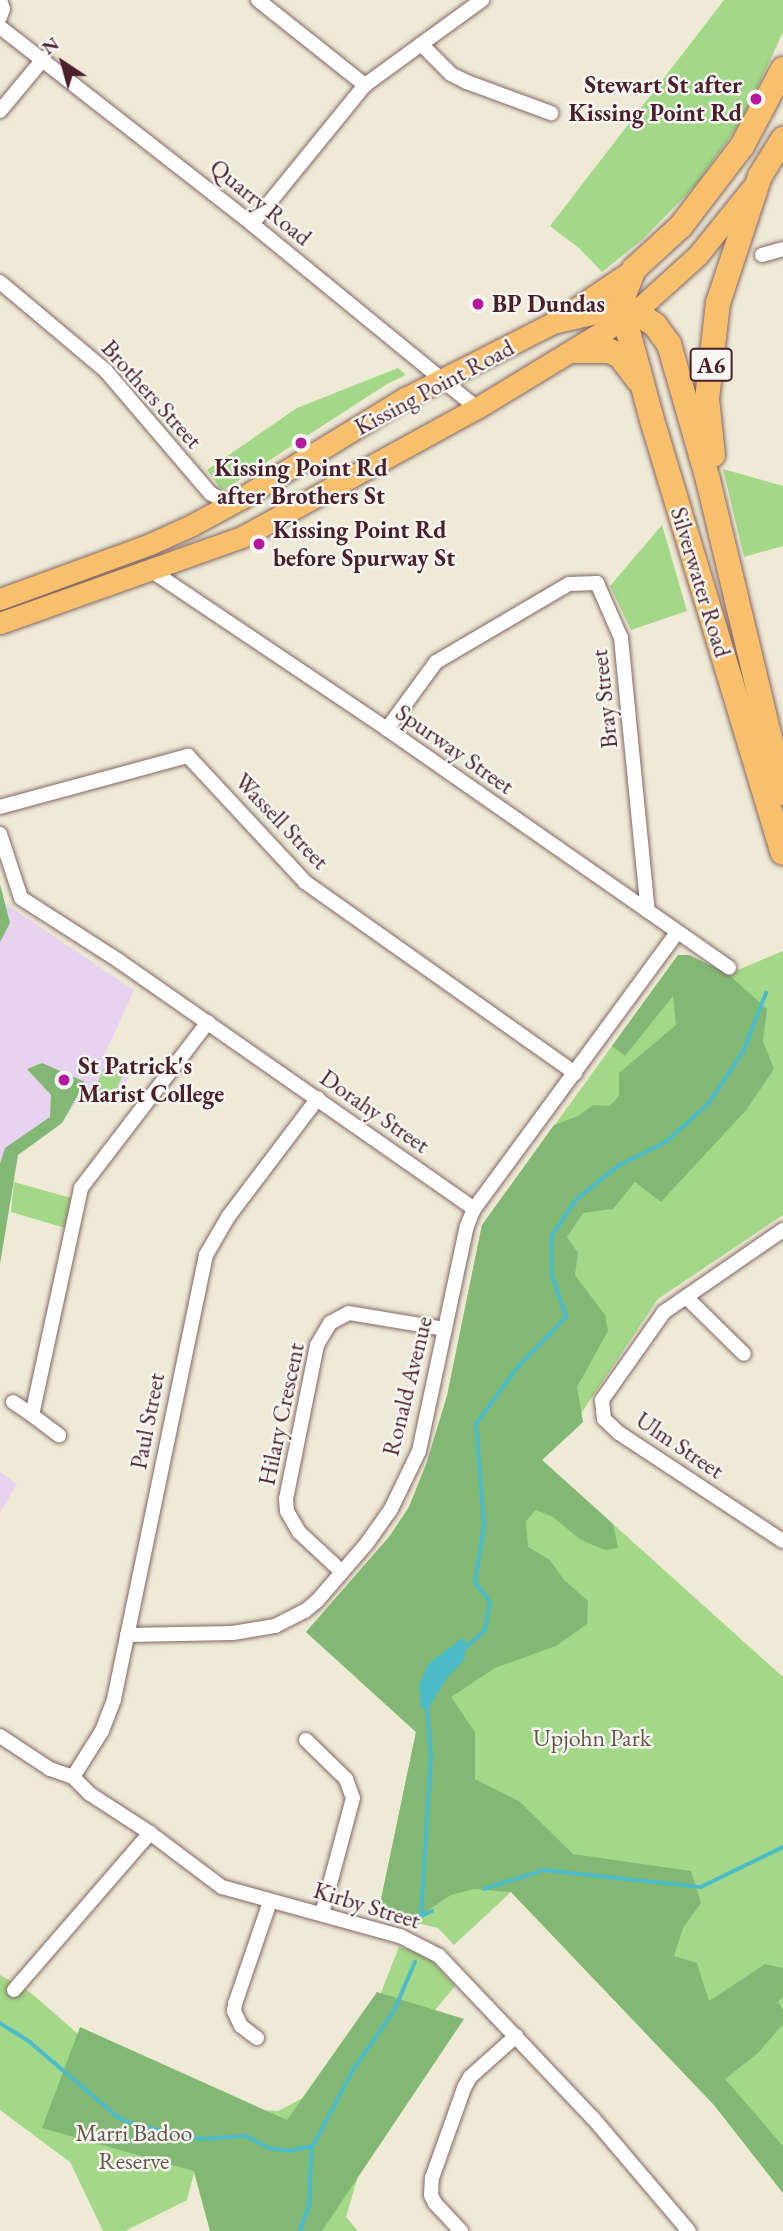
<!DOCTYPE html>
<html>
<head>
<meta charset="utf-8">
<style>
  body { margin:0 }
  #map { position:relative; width:783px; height:2231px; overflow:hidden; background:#eeead5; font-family:"EB Garamond",serif }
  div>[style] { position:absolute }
  .built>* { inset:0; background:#e7d2ef }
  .green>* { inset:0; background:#a3d888; transform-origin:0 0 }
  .forest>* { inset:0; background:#82b874 }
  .water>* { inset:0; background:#4ebbc8 }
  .stream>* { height:3.5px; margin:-1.75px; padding:0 1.75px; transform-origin:1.75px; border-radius:1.75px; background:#4ebbc8 }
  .roads { filter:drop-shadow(0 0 2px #836666) drop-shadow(0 0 2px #836666) }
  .street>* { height:14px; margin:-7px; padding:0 7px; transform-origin:7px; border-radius:7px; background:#fff }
  .primary>* { height:21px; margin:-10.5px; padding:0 10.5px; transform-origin:10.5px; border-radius:10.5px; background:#f8bf6c }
  .highway>* { height:24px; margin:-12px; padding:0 12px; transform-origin:12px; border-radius:12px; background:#f8bf6c }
  .dots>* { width:19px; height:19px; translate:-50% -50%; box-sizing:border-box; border:4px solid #f6f6f2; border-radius:50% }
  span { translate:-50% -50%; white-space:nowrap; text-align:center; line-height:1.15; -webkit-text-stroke:5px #f6f6f2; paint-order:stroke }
  .shield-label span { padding:2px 5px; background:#f6f6f2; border:2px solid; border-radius:5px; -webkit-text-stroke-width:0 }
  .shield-label { font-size:23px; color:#4a1f2b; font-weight:700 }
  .poi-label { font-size:24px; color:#4a1f2b; font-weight:700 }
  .right { translate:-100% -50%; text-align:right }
  .left { translate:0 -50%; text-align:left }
  .street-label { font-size:24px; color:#4a1f2b }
  .park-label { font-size:24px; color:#655647 }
  .north { position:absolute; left:28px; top:28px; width:70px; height:70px; -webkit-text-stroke:5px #f6f6f2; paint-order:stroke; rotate:324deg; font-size:19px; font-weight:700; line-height:28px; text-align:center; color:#4a1f2b }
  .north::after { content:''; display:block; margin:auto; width:24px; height:32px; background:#4a1f2b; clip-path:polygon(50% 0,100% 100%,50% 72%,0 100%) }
</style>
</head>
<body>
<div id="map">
  <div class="built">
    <div style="clip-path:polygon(0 900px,134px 990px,104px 1056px,133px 1068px,115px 1105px,82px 1093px,62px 1123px,18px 1155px,0 1264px)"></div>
    <div style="clip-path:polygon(0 1472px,17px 1484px,0 1513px)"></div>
  </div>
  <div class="green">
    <div style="clip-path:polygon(724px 0,783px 0,783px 32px,743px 119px,695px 186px,642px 240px,602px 272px,579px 248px,550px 226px)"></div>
    <div style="clip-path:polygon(398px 368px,406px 375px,387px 384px,225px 489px,220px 488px,207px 470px,297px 408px)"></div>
    <div style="clip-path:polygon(723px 469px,783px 486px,783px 546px,744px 557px)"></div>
    <div style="clip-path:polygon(662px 525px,687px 611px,631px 630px,610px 586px)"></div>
    <div style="clip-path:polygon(783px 951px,783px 1215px,658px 1299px,580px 1415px,583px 1422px,542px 1460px,783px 1677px,783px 2193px,714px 2105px,511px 1892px,454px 1945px,438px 1928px,378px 1914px,416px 1732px,306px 1632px,389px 1537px,409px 1507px,427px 1462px,447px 1396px,482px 1225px,678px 955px,689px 955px,728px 974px)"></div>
    <div style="left:104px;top:1068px;width:20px;height:25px;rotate:24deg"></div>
    <div style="clip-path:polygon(14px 1182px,71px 1198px,65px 1228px,11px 1212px)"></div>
    <div style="clip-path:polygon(399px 1947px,426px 1954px,455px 1986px,420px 2028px,383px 2091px,346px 2217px,358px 2231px,210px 2231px,194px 2173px,187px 2200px,125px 2231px,103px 2231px,70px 2162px,0 2110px,0 1975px,31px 1993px,123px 2073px,228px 2109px,278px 2111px,305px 2097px,373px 2013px)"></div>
  </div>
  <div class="forest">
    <div style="clip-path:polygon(0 884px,10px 923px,0 942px)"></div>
    <div style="clip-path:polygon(678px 955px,689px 955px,728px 974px,767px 1009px,763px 1041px,774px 1069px,747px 1109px,661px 1202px,635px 1182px,613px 1209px,583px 1213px,567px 1237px,578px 1253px,575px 1275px,605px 1315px,608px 1331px,577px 1387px,583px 1422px,542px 1460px,613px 1524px,618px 1548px,605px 1550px,581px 1540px,553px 1517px,536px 1510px,526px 1521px,528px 1547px,550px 1560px,564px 1580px,588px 1601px,587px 1624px,556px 1646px,495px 1668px,451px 1697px,475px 1732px,475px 1779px,519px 1801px,573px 1854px,691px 1871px,701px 1903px,683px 1928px,674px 1956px,697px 1963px,709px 2001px,765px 1964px,783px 1968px,783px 1997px,778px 2002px,783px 2010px,783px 2024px,758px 2053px,725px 2079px,783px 2146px,783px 2193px,714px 2105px,511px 1892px,474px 1889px,451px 1895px,410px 1922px,378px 1914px,416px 1732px,306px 1632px,389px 1537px,409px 1507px,427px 1462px,447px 1396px,482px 1225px,554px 1125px,578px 1116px,593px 1105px,610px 1106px,619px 1096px,619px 1073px,676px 1025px,673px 996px,625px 1056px,612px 1046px)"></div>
    <div style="clip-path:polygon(42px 1063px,85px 1082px,62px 1123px,18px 1155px,0 1264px,0 1164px,5px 1148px,50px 1117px,51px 1095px,27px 1069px)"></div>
    <div style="clip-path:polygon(377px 1992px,464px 2019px,322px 2231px,210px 2231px,194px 2171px,42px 2128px,80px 2027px,287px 2120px)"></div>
  </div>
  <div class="water">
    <div style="clip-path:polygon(464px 1637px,466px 1647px,464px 1660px,447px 1678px,427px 1710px,421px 1707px,419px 1685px,428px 1664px)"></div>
  </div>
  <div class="stream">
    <div style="left:463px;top:1650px;width:30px;rotate:-42deg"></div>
    <div style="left:485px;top:1630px;width:28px;rotate:-80deg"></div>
    <div style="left:490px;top:1602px;width:24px;rotate:-128deg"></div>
    <div style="left:475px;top:1583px;width:59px;rotate:-81.2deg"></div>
    <div style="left:484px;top:1525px;width:101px;rotate:-94.5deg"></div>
    <div style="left:476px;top:1424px;width:69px;rotate:-53.8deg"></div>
    <div style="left:517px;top:1368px;width:71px;rotate:-46.1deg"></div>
    <div style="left:566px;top:1317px;width:43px;rotate:-108.9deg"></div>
    <div style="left:552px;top:1276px;width:39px;rotate:-91deg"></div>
    <div style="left:551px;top:1237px;width:45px;rotate:-56deg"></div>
    <div style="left:576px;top:1200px;width:54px;rotate:-39deg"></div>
    <div style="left:618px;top:1166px;width:54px;rotate:-26.6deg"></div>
    <div style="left:666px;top:1142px;width:57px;rotate:-42.1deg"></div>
    <div style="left:708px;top:1104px;width:63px;rotate:-56.1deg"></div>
    <div style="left:743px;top:1052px;width:63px;rotate:-68.7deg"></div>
    <div style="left:484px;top:1889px;width:63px;rotate:-17.6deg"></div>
    <div style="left:544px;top:1870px;width:158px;rotate:6.2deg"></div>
    <div style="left:701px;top:1887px;width:91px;rotate:-26deg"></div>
    <div style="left:421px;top:1916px;width:12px;rotate:-24deg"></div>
    <div style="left:417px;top:1923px;width:8px;rotate:-60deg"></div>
    <div style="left:421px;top:1916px;width:157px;rotate:-86.4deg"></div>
    <div style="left:431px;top:1759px;width:54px;rotate:-94.2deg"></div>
    <div style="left:0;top:2023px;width:36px;rotate:32deg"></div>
    <div style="left:30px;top:2042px;width:116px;rotate:40.4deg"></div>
    <div style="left:118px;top:2117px;width:19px;rotate:25deg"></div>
    <div style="left:135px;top:2125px;width:68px;rotate:11.8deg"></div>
    <div style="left:202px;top:2139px;width:44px;rotate:-3.9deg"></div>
    <div style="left:246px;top:2136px;width:27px;rotate:27deg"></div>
    <div style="left:270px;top:2148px;width:18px;rotate:9deg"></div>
    <div style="left:288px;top:2151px;width:25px;rotate:-12deg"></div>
    <div style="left:312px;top:2146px;width:58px;rotate:92deg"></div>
    <div style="left:310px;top:2204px;width:29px;rotate:110deg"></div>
    <div style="left:313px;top:2146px;width:86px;rotate:-62.2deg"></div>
    <div style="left:353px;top:2070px;width:72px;rotate:-55.2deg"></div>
    <div style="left:394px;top:2011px;width:53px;rotate:-66.8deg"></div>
  </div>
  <div class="roads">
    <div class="street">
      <div style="left:0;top:0;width:9px;rotate:72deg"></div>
      <div style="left:3px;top:9px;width:9px;rotate:111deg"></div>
      <div style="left:258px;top:0;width:137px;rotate:38.5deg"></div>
      <div style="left:0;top:27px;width:320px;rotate:38deg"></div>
      <div style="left:252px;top:224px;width:291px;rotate:39.3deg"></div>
      <div style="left:421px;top:44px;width:42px;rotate:45deg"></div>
      <div style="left:451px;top:74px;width:18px;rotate:27deg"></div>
      <div style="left:467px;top:82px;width:90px;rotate:20.3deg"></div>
      <div style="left:0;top:111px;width:69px;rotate:-50.3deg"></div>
      <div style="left:252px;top:224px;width:179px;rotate:-50.9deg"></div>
      <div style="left:365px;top:85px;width:145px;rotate:-36deg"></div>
      <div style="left:762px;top:255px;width:22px;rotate:-16deg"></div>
      <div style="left:0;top:282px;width:137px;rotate:40deg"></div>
      <div style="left:105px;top:370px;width:162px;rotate:49.5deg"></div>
      <div style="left:210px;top:493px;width:14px;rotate:30deg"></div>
      <div style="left:222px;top:500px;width:15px;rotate:-4deg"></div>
      <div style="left:152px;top:571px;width:283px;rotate:33.9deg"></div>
      <div style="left:387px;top:729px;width:417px;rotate:34.9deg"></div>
      <div style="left:387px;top:729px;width:83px;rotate:-53.8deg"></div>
      <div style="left:436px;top:662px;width:154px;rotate:-30.4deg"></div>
      <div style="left:569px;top:584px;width:28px;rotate:-2deg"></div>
      <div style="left:597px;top:583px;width:60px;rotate:66.4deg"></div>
      <div style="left:621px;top:638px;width:274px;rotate:84.4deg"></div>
      <div style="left:0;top:807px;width:195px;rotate:-15.2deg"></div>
      <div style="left:188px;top:756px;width:172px;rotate:47.1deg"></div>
      <div style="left:305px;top:882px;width:331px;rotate:35.3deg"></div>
      <div style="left:0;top:834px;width:67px;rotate:71.8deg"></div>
      <div style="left:21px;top:898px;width:117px;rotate:32.7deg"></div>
      <div style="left:119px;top:961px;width:433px;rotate:34.9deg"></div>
      <div style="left:783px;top:1230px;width:145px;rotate:145.4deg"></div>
      <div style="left:664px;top:1312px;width:108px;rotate:125.2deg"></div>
      <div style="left:602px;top:1400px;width:19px;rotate:84deg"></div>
      <div style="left:604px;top:1419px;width:21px;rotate:43deg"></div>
      <div style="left:619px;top:1433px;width:196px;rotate:33.4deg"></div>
      <div style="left:686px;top:1297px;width:81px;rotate:44.5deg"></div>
      <div style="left:13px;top:1402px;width:23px;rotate:34deg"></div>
      <div style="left:32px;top:1415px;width:232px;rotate:-77.8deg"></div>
      <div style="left:81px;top:1188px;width:209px;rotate:-52.6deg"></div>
      <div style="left:32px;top:1415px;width:34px;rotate:37deg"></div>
      <div style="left:342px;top:1572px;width:59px;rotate:-137.1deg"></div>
      <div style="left:299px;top:1532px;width:24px;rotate:-120deg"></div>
      <div style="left:287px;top:1511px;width:12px;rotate:-95deg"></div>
      <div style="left:286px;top:1499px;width:157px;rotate:-78.6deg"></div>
      <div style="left:317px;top:1345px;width:26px;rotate:-59deg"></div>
      <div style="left:330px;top:1323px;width:21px;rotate:-28deg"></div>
      <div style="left:349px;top:1313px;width:97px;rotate:9.5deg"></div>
      <div style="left:127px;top:1635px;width:106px;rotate:-1.1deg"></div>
      <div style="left:233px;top:1633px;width:43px;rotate:-9.5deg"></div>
      <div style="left:275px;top:1626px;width:34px;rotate:-27deg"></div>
      <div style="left:305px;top:1611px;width:16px;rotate:-40deg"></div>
      <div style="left:317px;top:1601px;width:77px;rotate:-49.2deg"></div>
      <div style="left:367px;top:1543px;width:42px;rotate:-54.8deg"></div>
      <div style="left:391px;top:1509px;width:64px;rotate:-64.2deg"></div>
      <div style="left:419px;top:1451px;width:230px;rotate:-78deg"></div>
      <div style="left:467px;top:1226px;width:18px;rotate:-68deg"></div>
      <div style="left:474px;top:1209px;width:343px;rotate:-53.7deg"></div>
      <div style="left:0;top:1736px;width:60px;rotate:33.4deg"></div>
      <div style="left:50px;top:1769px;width:24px;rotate:19deg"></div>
      <div style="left:73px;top:1777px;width:24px;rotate:45deg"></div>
      <div style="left:90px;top:1794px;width:72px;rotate:33deg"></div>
      <div style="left:150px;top:1833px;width:90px;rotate:36.9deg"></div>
      <div style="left:222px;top:1887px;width:185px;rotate:15.4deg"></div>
      <div style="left:400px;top:1936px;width:44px;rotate:27.1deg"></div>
      <div style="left:439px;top:1956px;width:224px;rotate:46.5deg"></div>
      <div style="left:593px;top:2118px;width:148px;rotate:49.7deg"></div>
      <div style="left:306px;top:1740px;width:56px;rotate:44.3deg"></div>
      <div style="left:346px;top:1779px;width:20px;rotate:70deg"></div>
      <div style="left:353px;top:1798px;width:120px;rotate:105deg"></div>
      <div style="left:73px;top:1777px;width:54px;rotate:-57.8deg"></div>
      <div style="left:102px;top:1731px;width:34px;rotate:-69deg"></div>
      <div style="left:114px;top:1699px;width:453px;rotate:-78.3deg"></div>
      <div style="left:206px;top:1255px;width:44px;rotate:-59.9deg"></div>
      <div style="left:228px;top:1217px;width:149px;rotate:-52.9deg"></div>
      <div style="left:14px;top:1990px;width:208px;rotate:-49.1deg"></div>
      <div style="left:257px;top:2038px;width:20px;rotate:-143deg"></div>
      <div style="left:241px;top:2026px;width:17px;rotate:-115deg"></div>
      <div style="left:234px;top:2011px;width:7px;rotate:-82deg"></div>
      <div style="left:235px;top:2004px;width:108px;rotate:-71.1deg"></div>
      <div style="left:461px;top:2231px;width:38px;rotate:-133deg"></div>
      <div style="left:435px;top:2203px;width:9px;rotate:-117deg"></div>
      <div style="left:431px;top:2195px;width:17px;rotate:-87deg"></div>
      <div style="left:432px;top:2178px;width:96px;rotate:-70.4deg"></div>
      <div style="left:464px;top:2088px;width:13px;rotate:-61deg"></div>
      <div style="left:470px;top:2077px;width:62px;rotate:-41.7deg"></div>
    </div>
    <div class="primary">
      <div style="left:0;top:599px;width:160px;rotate:-20.1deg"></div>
      <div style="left:150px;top:544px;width:46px;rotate:-24.3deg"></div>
      <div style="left:192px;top:525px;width:55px;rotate:-28.4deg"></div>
      <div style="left:240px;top:499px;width:193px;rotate:-31.5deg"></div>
      <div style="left:405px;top:398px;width:170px;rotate:-26.9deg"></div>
      <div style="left:557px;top:321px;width:93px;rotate:-34deg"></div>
      <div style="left:0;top:623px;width:257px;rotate:-19.6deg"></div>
      <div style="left:242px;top:537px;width:268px;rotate:-28.8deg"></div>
      <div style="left:477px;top:408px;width:185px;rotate:-31.3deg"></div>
      <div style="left:635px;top:312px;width:85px;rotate:-42.1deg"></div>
      <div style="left:698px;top:255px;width:85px;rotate:-51.2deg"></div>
    </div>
    <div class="highway">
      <div style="left:783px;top:69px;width:87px;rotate:118deg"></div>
      <div style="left:742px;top:146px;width:101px;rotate:127.3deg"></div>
      <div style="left:681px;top:226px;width:64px;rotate:137.5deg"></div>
      <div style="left:634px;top:269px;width:30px;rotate:111deg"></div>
      <div style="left:623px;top:297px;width:23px;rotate:85deg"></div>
      <div style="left:625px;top:320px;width:104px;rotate:74.9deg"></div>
      <div style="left:652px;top:420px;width:452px;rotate:73.2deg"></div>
      <div style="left:557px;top:321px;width:49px;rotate:-12.9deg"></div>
      <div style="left:605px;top:310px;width:30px;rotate:4deg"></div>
      <div style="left:635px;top:312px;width:24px;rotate:33deg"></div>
      <div style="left:655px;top:325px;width:24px;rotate:54deg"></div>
      <div style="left:669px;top:344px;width:141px;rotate:74deg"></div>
      <div style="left:708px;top:480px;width:322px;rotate:76.5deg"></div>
      <div style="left:575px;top:351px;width:35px"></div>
      <div style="left:610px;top:351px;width:11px;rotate:27deg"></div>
      <div style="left:620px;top:356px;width:30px;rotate:53deg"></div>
      <div style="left:713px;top:455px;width:56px;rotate:-96.1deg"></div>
      <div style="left:707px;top:399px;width:97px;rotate:-83.5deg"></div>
      <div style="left:718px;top:303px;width:134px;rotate:-71.7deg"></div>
      <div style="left:760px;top:176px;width:44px;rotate:-58.1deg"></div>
    </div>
  </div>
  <div class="dots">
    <div style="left:756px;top:99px;background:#b5179e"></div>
    <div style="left:478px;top:304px;background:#b5179e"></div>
    <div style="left:301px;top:443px;background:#b5179e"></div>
    <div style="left:259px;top:544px;background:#b5179e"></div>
    <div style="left:64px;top:1080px;background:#b5179e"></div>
  </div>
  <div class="shield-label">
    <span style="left:711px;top:365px">A6</span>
  </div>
  <div class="poi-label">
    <span class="right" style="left:742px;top:99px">Stewart St after<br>Kissing Point Rd</span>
    <span class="left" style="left:492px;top:304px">BP Dundas</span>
    <span style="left:301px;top:482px">Kissing Point Rd<br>after Brothers St</span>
    <span class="left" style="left:273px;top:544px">Kissing Point Rd<br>before Spurway St</span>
    <span class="left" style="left:78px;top:1080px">St Patrick's<br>Marist College</span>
  </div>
  <div class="street-label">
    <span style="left:261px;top:202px;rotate:39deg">Quarry Road</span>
    <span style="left:434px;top:387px;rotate:-28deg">Kissing Point Road</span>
    <span style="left:152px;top:394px;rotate:48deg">Brothers Street</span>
    <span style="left:701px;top:582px;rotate:73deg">Silverwater Road</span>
    <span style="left:604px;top:699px;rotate:-96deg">Bray Street</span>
    <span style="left:455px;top:749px;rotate:35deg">Spurway Street</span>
    <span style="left:282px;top:821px;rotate:46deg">Wassell Street</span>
    <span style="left:375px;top:1111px;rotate:35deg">Dorahy Street</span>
    <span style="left:407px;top:1386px;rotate:-76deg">Ronald Avenue</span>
    <span style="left:281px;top:1414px;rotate:-78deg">Hilary Crescent</span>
    <span style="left:147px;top:1421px;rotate:-79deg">Paul Street</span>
    <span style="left:680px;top:1445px;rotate:34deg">Ulm Street</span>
    <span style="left:367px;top:1905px;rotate:17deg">Kirby Street</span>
  </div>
  <div class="park-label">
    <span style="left:592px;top:1738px">Upjohn Park</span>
    <span style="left:134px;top:2147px">Marri Badoo<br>Reserve</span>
  </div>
  <div class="north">N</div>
</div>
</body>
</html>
